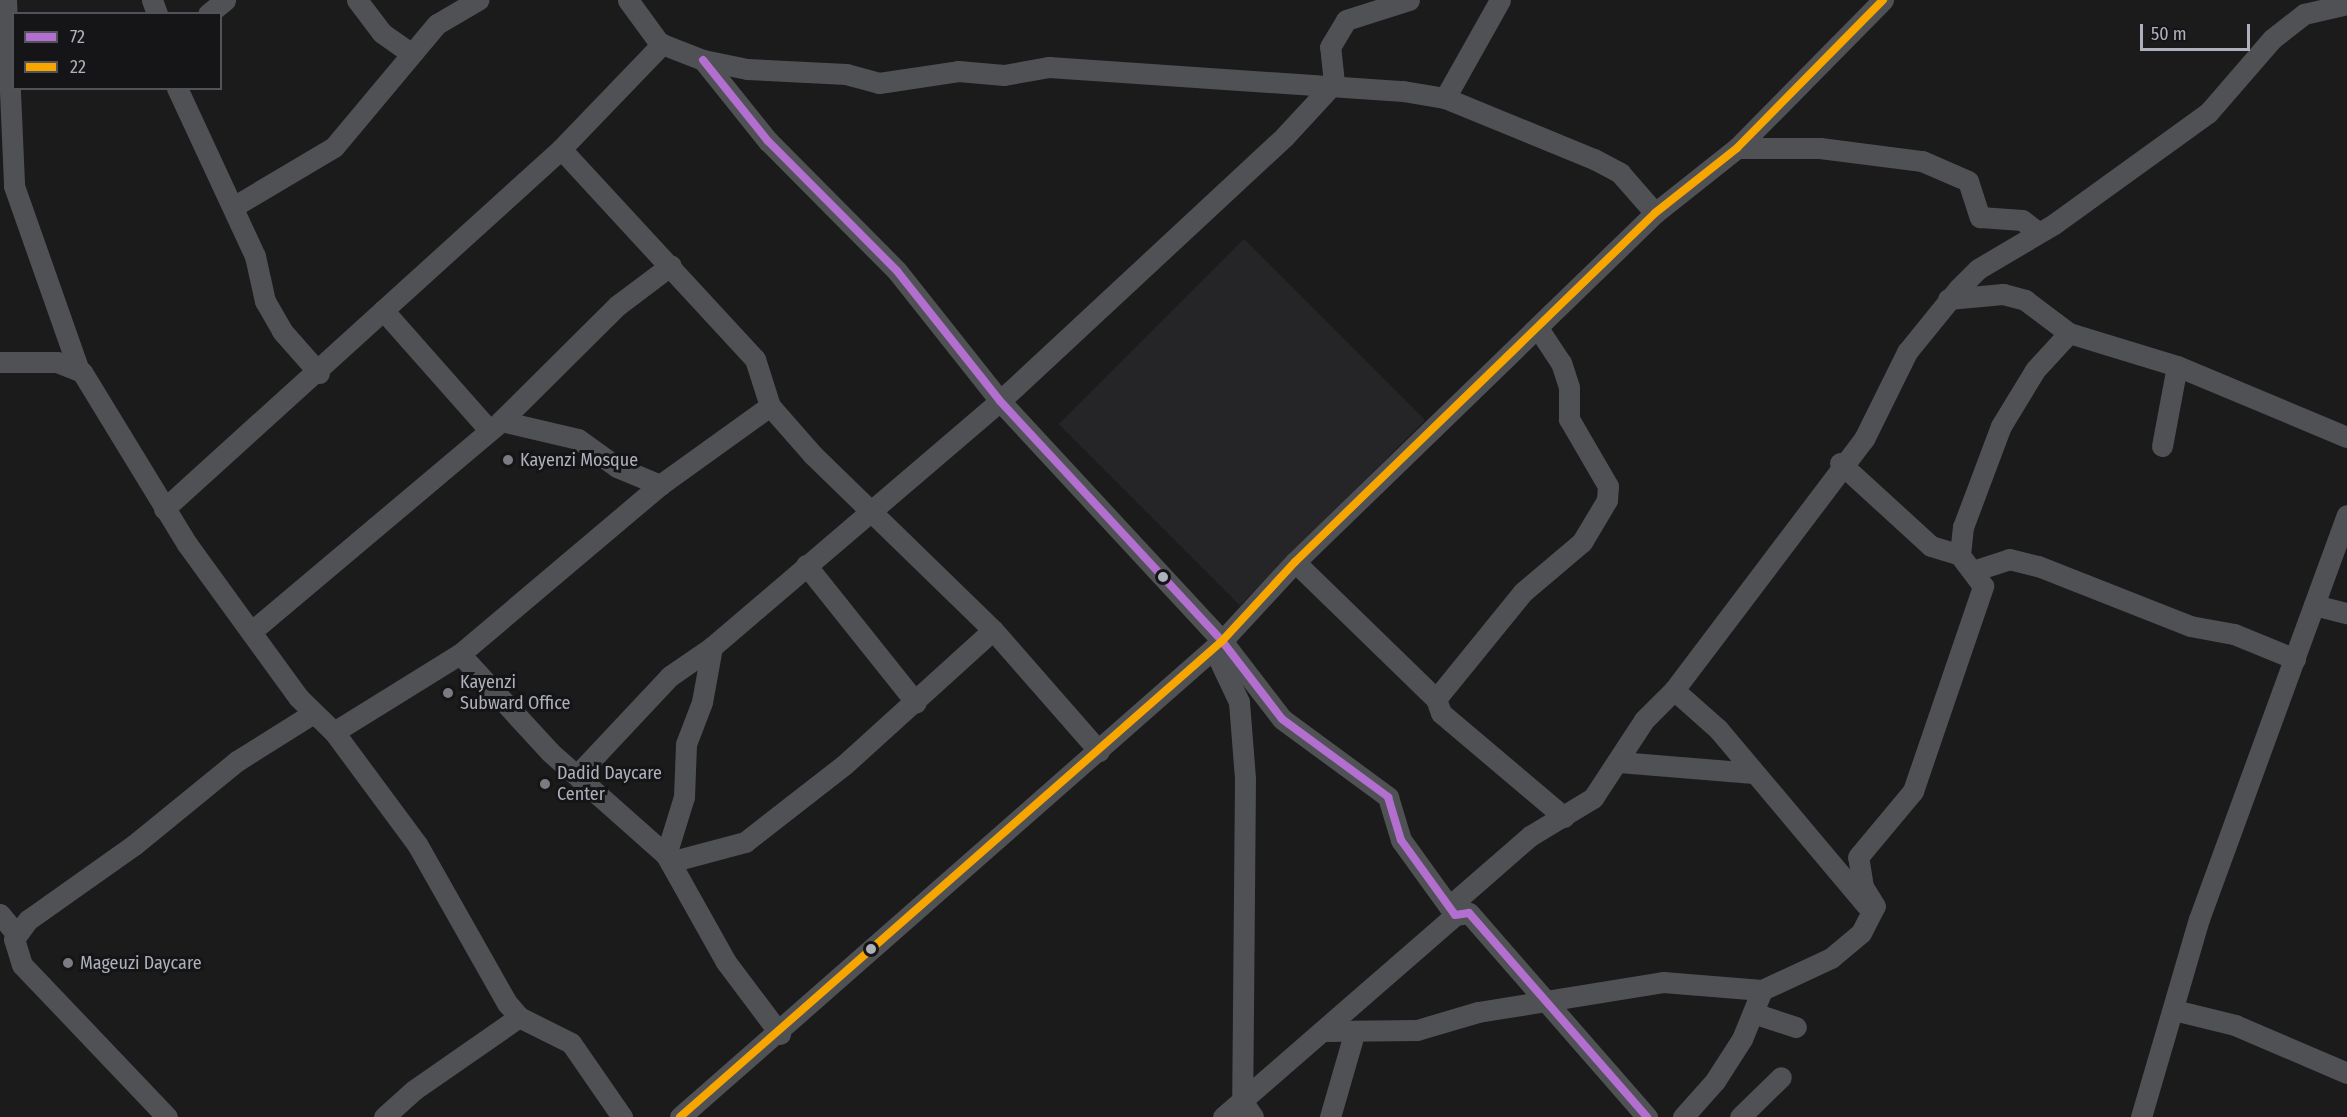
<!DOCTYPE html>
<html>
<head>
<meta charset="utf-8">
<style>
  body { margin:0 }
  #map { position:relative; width:2347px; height:1117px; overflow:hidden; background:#1b1b1b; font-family:"Fira Sans Condensed",sans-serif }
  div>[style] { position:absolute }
  .built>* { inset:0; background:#252527; transform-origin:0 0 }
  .minor>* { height:21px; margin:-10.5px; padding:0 10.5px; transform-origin:10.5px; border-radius:10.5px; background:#505154 }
  .bus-1>* { height:8px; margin:-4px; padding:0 4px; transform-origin:4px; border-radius:4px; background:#b36fd0 }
  .bus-2>* { height:8px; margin:-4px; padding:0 4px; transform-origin:4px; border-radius:4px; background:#f7a600 }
  .dots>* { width:16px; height:16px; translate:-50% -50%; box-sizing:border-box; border:3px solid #151517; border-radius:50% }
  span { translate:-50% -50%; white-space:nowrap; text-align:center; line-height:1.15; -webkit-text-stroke:6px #151517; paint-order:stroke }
  .poi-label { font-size:18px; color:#aeb1bb }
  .left { translate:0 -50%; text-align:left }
  .legend { position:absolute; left:12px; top:12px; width:210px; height:78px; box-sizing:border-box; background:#151517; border:2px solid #525359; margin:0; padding:8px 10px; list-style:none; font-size:18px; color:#aeb1bb }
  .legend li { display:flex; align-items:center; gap:12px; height:30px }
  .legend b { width:30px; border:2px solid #525359 }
  .scale { position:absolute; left:2140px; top:24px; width:110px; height:27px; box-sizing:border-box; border:3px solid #aeb1bb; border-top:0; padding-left:8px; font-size:18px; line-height:21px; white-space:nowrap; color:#aeb1bb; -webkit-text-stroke:4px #151517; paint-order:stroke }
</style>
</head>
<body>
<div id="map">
  <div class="built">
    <div style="left:1244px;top:239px;width:256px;height:262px;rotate:45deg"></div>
  </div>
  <div class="minor">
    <div style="left:6px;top:0;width:186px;rotate:87.5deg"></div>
    <div style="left:14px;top:186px;width:193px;rotate:70.6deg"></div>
    <div style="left:152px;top:0;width:15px;rotate:70deg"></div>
    <div style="left:357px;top:0;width:41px;rotate:52.9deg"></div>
    <div style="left:382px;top:33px;width:35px;rotate:35deg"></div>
    <div style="left:628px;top:0;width:54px;rotate:54deg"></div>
    <div style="left:208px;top:14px;width:22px;rotate:-39deg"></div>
    <div style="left:703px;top:60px;width:104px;rotate:51.3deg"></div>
    <div style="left:768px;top:141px;width:183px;rotate:45.2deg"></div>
    <div style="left:897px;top:271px;width:166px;rotate:51.6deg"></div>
    <div style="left:1000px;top:401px;width:327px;rotate:47.2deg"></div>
    <div style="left:1222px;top:641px;width:98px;rotate:52.4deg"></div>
    <div style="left:1282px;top:719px;width:132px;rotate:36.3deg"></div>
    <div style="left:1388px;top:797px;width:45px;rotate:73.2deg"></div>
    <div style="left:1401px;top:840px;width:92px;rotate:54.2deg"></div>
    <div style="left:1455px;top:915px;width:14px;rotate:-8deg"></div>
    <div style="left:1469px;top:913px;width:271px;rotate:48.9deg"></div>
    <div style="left:177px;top:88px;width:185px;rotate:65.1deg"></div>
    <div style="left:255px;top:256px;width:46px;rotate:77.5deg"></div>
    <div style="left:265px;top:301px;width:34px;rotate:60deg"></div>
    <div style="left:282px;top:331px;width:56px;rotate:48.6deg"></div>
    <div style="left:1445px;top:98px;width:112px;rotate:-60.7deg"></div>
    <div style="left:1737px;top:148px;width:83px"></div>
    <div style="left:1820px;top:148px;width:103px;rotate:7.3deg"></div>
    <div style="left:1922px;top:161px;width:50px;rotate:23.5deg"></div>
    <div style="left:1968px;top:181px;width:38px;rotate:72deg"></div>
    <div style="left:1980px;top:217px;width:42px;rotate:4.1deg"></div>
    <div style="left:2022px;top:220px;width:20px;rotate:37deg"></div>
    <div style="left:561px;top:149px;width:286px;rotate:47.3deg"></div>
    <div style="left:755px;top:359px;width:49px;rotate:72.3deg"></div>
    <div style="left:770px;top:406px;width:65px;rotate:48.7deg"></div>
    <div style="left:813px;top:455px;width:251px;rotate:44.2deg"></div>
    <div style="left:993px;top:630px;width:161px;rotate:48.8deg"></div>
    <div style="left:233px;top:207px;width:117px;rotate:-30.7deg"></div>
    <div style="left:334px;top:147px;width:160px;rotate:-50.1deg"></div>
    <div style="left:437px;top:24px;width:48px;rotate:-30.3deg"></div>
    <div style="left:1948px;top:299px;width:55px;rotate:-5.2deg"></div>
    <div style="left:2003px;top:294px;width:23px;rotate:15deg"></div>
    <div style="left:2025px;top:300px;width:55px;rotate:36.9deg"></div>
    <div style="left:2069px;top:333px;width:113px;rotate:17deg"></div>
    <div style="left:2177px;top:366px;width:184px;rotate:22.7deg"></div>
    <div style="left:383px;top:310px;width:160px;rotate:48.5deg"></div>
    <div style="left:0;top:362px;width:57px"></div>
    <div style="left:57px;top:362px;width:27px;rotate:22deg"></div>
    <div style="left:82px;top:372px;width:202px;rotate:58.6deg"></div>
    <div style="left:187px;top:544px;width:190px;rotate:54deg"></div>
    <div style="left:299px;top:698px;width:49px;rotate:44.2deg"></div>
    <div style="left:334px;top:732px;width:139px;rotate:53.5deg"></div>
    <div style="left:417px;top:844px;width:183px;rotate:60.5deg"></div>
    <div style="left:507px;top:1003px;width:18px;rotate:49deg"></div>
    <div style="left:519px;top:1017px;width:58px;rotate:26.6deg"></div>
    <div style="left:571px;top:1043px;width:90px;rotate:55.4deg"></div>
    <div style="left:501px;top:421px;width:79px;rotate:13.2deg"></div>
    <div style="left:578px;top:439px;width:48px;rotate:35.7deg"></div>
    <div style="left:617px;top:467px;width:47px;rotate:22.7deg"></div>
    <div style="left:2162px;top:446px;width:81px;rotate:-79.4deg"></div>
    <div style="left:1840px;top:463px;width:123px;rotate:42.4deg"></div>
    <div style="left:1931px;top:546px;width:30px;rotate:17deg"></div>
    <div style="left:164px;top:509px;width:536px;rotate:-42.2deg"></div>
    <div style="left:561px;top:149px;width:146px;rotate:-46.1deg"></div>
    <div style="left:662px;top:44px;width:44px;rotate:21.3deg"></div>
    <div style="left:703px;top:60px;width:45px;rotate:11.6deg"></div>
    <div style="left:747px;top:69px;width:99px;rotate:2.9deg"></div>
    <div style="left:846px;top:74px;width:34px;rotate:15deg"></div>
    <div style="left:879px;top:83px;width:80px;rotate:-8.6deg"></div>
    <div style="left:958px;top:71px;width:46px;rotate:5deg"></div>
    <div style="left:1004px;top:75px;width:46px;rotate:-10.1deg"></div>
    <div style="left:1049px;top:67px;width:355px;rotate:3.9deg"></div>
    <div style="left:1403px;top:91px;width:43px;rotate:9.5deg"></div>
    <div style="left:1445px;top:98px;width:161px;rotate:22.3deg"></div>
    <div style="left:1594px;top:159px;width:30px;rotate:28deg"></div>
    <div style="left:1620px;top:173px;width:53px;rotate:48.8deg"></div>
    <div style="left:1295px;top:562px;width:197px;rotate:44.2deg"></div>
    <div style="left:1436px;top:699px;width:15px;rotate:70deg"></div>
    <div style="left:1441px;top:713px;width:161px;rotate:40.2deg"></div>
    <div style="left:806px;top:565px;width:176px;rotate:51.4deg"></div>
    <div style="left:1973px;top:571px;width:38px;rotate:-18deg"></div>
    <div style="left:2009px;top:559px;width:30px;rotate:14deg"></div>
    <div style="left:2038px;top:566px;width:163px;rotate:21.5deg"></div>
    <div style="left:2190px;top:626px;width:45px;rotate:10.3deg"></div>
    <div style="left:2234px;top:634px;width:66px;rotate:22.3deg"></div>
    <div style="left:2314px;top:605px;width:34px;rotate:14deg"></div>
    <div style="left:252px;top:631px;width:326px;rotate:-40.1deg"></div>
    <div style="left:501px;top:421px;width:165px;rotate:-44.8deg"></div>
    <div style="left:618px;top:305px;width:66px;rotate:-37deg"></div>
    <div style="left:1214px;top:649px;width:59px;rotate:64.7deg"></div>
    <div style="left:1239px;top:702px;width:77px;rotate:85.5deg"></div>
    <div style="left:1245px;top:779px;width:322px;rotate:90.5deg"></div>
    <div style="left:1242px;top:1101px;width:19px;rotate:55deg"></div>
    <div style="left:460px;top:654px;width:133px;rotate:47.4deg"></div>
    <div style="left:550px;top:752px;width:155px;rotate:41.6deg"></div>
    <div style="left:666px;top:855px;width:123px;rotate:60.7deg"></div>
    <div style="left:726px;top:962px;width:90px;rotate:53.1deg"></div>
    <div style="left:1674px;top:690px;width:59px;rotate:41.6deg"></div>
    <div style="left:1718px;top:729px;width:230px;rotate:49.9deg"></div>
    <div style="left:1436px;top:699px;width:138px;rotate:-50.9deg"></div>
    <div style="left:1523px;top:592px;width:77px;rotate:-40.3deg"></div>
    <div style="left:1582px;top:542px;width:49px;rotate:-59.2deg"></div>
    <div style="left:1607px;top:500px;width:14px;rotate:-86deg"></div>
    <div style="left:1608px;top:486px;width:78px;rotate:-120.2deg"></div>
    <div style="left:1569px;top:419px;width:32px;rotate:-90deg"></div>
    <div style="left:1569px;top:387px;width:25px;rotate:-108deg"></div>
    <div style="left:1561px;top:363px;width:42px;rotate:-123.3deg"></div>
    <div style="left:334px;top:732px;width:148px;rotate:-31.8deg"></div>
    <div style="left:460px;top:654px;width:262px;rotate:-40.2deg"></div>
    <div style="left:660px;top:485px;width:135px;rotate:-35.7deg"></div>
    <div style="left:1619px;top:762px;width:135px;rotate:4.7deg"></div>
    <div style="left:577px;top:775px;width:136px;rotate:-46.8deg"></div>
    <div style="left:670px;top:676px;width:51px;rotate:-34.6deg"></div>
    <div style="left:712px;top:647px;width:379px;rotate:-40.5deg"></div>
    <div style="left:1000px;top:401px;width:389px;rotate:-42.9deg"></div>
    <div style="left:1285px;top:136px;width:72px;rotate:-47.2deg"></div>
    <div style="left:1334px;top:83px;width:36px;rotate:-96deg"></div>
    <div style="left:1330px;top:47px;width:31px;rotate:-59deg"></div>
    <div style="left:1346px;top:20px;width:66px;rotate:-17.6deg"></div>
    <div style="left:666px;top:855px;width:61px;rotate:-72.8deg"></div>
    <div style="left:684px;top:797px;width:53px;rotate:-87.8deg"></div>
    <div style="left:686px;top:744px;width:45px;rotate:-69.1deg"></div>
    <div style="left:702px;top:702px;width:56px;rotate:-79.7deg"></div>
    <div style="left:670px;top:862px;width:78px;rotate:-14.9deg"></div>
    <div style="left:745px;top:842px;width:125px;rotate:-37.9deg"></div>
    <div style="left:844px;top:765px;width:201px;rotate:-42.2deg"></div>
    <div style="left:1452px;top:904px;width:103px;rotate:-41.1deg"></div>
    <div style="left:1530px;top:836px;width:74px;rotate:-31.1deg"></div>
    <div style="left:1593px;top:798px;width:93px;rotate:-56.8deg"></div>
    <div style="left:1644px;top:720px;width:42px;rotate:-45deg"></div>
    <div style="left:1674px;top:690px;width:315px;rotate:-52.9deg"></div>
    <div style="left:1864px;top:439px;width:97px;rotate:-63.7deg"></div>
    <div style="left:1907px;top:352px;width:81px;rotate:-51deg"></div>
    <div style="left:1958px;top:289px;width:28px;rotate:-45deg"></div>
    <div style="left:1978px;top:269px;width:88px;rotate:-30.6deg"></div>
    <div style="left:2054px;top:224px;width:190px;rotate:-35.8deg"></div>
    <div style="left:2208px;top:113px;width:98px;rotate:-49.1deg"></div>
    <div style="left:2272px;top:39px;width:41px;rotate:-38deg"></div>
    <div style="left:2304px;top:14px;width:44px;rotate:-13.1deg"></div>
    <div style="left:0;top:914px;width:26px;rotate:51deg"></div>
    <div style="left:2174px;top:1010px;width:63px;rotate:13.8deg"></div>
    <div style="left:2235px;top:1025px;width:122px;rotate:23.2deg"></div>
    <div style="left:1753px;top:1013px;width:45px;rotate:18deg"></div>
    <div style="left:1326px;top:1031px;width:91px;rotate:-0.6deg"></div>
    <div style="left:1417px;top:1030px;width:64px;rotate:-16.4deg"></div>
    <div style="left:1478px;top:1012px;width:187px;rotate:-9.2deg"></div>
    <div style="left:1663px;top:982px;width:99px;rotate:4.6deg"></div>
    <div style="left:1762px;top:990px;width:76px;rotate:-24.9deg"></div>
    <div style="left:1831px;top:958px;width:39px;rotate:-40deg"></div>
    <div style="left:1861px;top:933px;width:30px;rotate:-63deg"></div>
    <div style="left:1875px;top:906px;width:22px;rotate:-122deg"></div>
    <div style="left:1863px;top:887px;width:30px;rotate:-99deg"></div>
    <div style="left:1858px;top:857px;width:86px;rotate:-50.2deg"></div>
    <div style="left:1913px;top:791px;width:217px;rotate:-71.1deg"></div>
    <div style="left:1983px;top:586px;width:39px;rotate:-127deg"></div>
    <div style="left:1960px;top:555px;width:28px;rotate:-84deg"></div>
    <div style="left:1963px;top:527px;width:108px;rotate:-69.4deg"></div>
    <div style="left:2001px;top:426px;width:66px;rotate:-58.7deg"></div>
    <div style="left:2035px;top:370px;width:50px;rotate:-47.4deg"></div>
    <div style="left:167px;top:1117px;width:210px;rotate:-133.6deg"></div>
    <div style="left:22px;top:965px;width:27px;rotate:-107deg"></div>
    <div style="left:14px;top:939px;width:24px;rotate:-54deg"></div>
    <div style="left:28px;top:920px;width:130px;rotate:-35.3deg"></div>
    <div style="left:134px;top:845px;width:133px;rotate:-39.2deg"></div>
    <div style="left:237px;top:761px;width:89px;rotate:-32.1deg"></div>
    <div style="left:384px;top:1117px;width:40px;rotate:-42deg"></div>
    <div style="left:414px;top:1090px;width:128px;rotate:-34.8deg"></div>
    <div style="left:680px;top:1117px;width:721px;rotate:-41.29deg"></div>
    <div style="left:1222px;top:641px;width:108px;rotate:-47.3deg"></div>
    <div style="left:1295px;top:562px;width:501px;rotate:-44.11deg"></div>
    <div style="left:1655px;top:213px;width:105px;rotate:-38.4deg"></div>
    <div style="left:1737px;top:148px;width:208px;rotate:-45.4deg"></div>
    <div style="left:1223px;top:1117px;width:308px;rotate:-41deg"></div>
    <div style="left:1330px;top:1117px;width:86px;rotate:-73.9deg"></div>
    <div style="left:1683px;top:1117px;width:48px;rotate:-48.4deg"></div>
    <div style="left:1715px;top:1081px;width:50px;rotate:-57.3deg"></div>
    <div style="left:1742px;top:1039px;width:53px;rotate:-67.8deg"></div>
    <div style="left:1740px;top:1117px;width:57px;rotate:-44.3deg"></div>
    <div style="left:2141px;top:1117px;width:206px;rotate:-73.7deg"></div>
    <div style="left:2199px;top:919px;width:430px;rotate:-69.9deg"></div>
  </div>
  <div class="bus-1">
    <div style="left:703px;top:60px;width:104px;rotate:51.3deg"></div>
    <div style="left:768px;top:141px;width:183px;rotate:45.2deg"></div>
    <div style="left:897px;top:271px;width:166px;rotate:51.6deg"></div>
    <div style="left:1000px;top:401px;width:327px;rotate:47.2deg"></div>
    <div style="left:1222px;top:641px;width:98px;rotate:52.4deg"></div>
    <div style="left:1282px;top:719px;width:132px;rotate:36.3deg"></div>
    <div style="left:1388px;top:797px;width:45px;rotate:73.2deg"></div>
    <div style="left:1401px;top:840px;width:92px;rotate:54.2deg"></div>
    <div style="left:1455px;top:915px;width:14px;rotate:-8deg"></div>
    <div style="left:1469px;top:913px;width:271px;rotate:48.9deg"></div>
  </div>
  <div class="bus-2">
    <div style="left:680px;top:1117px;width:721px;rotate:-41.29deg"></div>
    <div style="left:1222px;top:641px;width:108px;rotate:-47.3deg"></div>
    <div style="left:1295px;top:562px;width:501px;rotate:-44.11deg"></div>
    <div style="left:1655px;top:213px;width:105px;rotate:-38.4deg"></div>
    <div style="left:1737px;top:148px;width:208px;rotate:-45.4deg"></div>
  </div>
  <div class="dots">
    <div style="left:508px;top:460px;background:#7b7c83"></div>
    <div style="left:1163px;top:577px;background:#aeb1bb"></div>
    <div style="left:448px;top:693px;background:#7b7c83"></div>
    <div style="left:545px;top:784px;background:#7b7c83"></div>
    <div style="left:871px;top:949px;background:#aeb1bb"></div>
    <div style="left:68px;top:963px;background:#7b7c83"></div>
  </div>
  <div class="poi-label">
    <span class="left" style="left:520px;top:460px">Kayenzi Mosque</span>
    <span class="left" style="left:460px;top:693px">Kayenzi<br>Subward Office</span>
    <span class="left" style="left:557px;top:784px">Dadid Daycare<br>Center</span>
    <span class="left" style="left:80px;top:963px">Mageuzi Daycare</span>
  </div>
  <ul class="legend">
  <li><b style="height:8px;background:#b36fd0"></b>72</li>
  <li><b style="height:8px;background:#f7a600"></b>22</li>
  </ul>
  <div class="scale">50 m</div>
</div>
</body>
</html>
